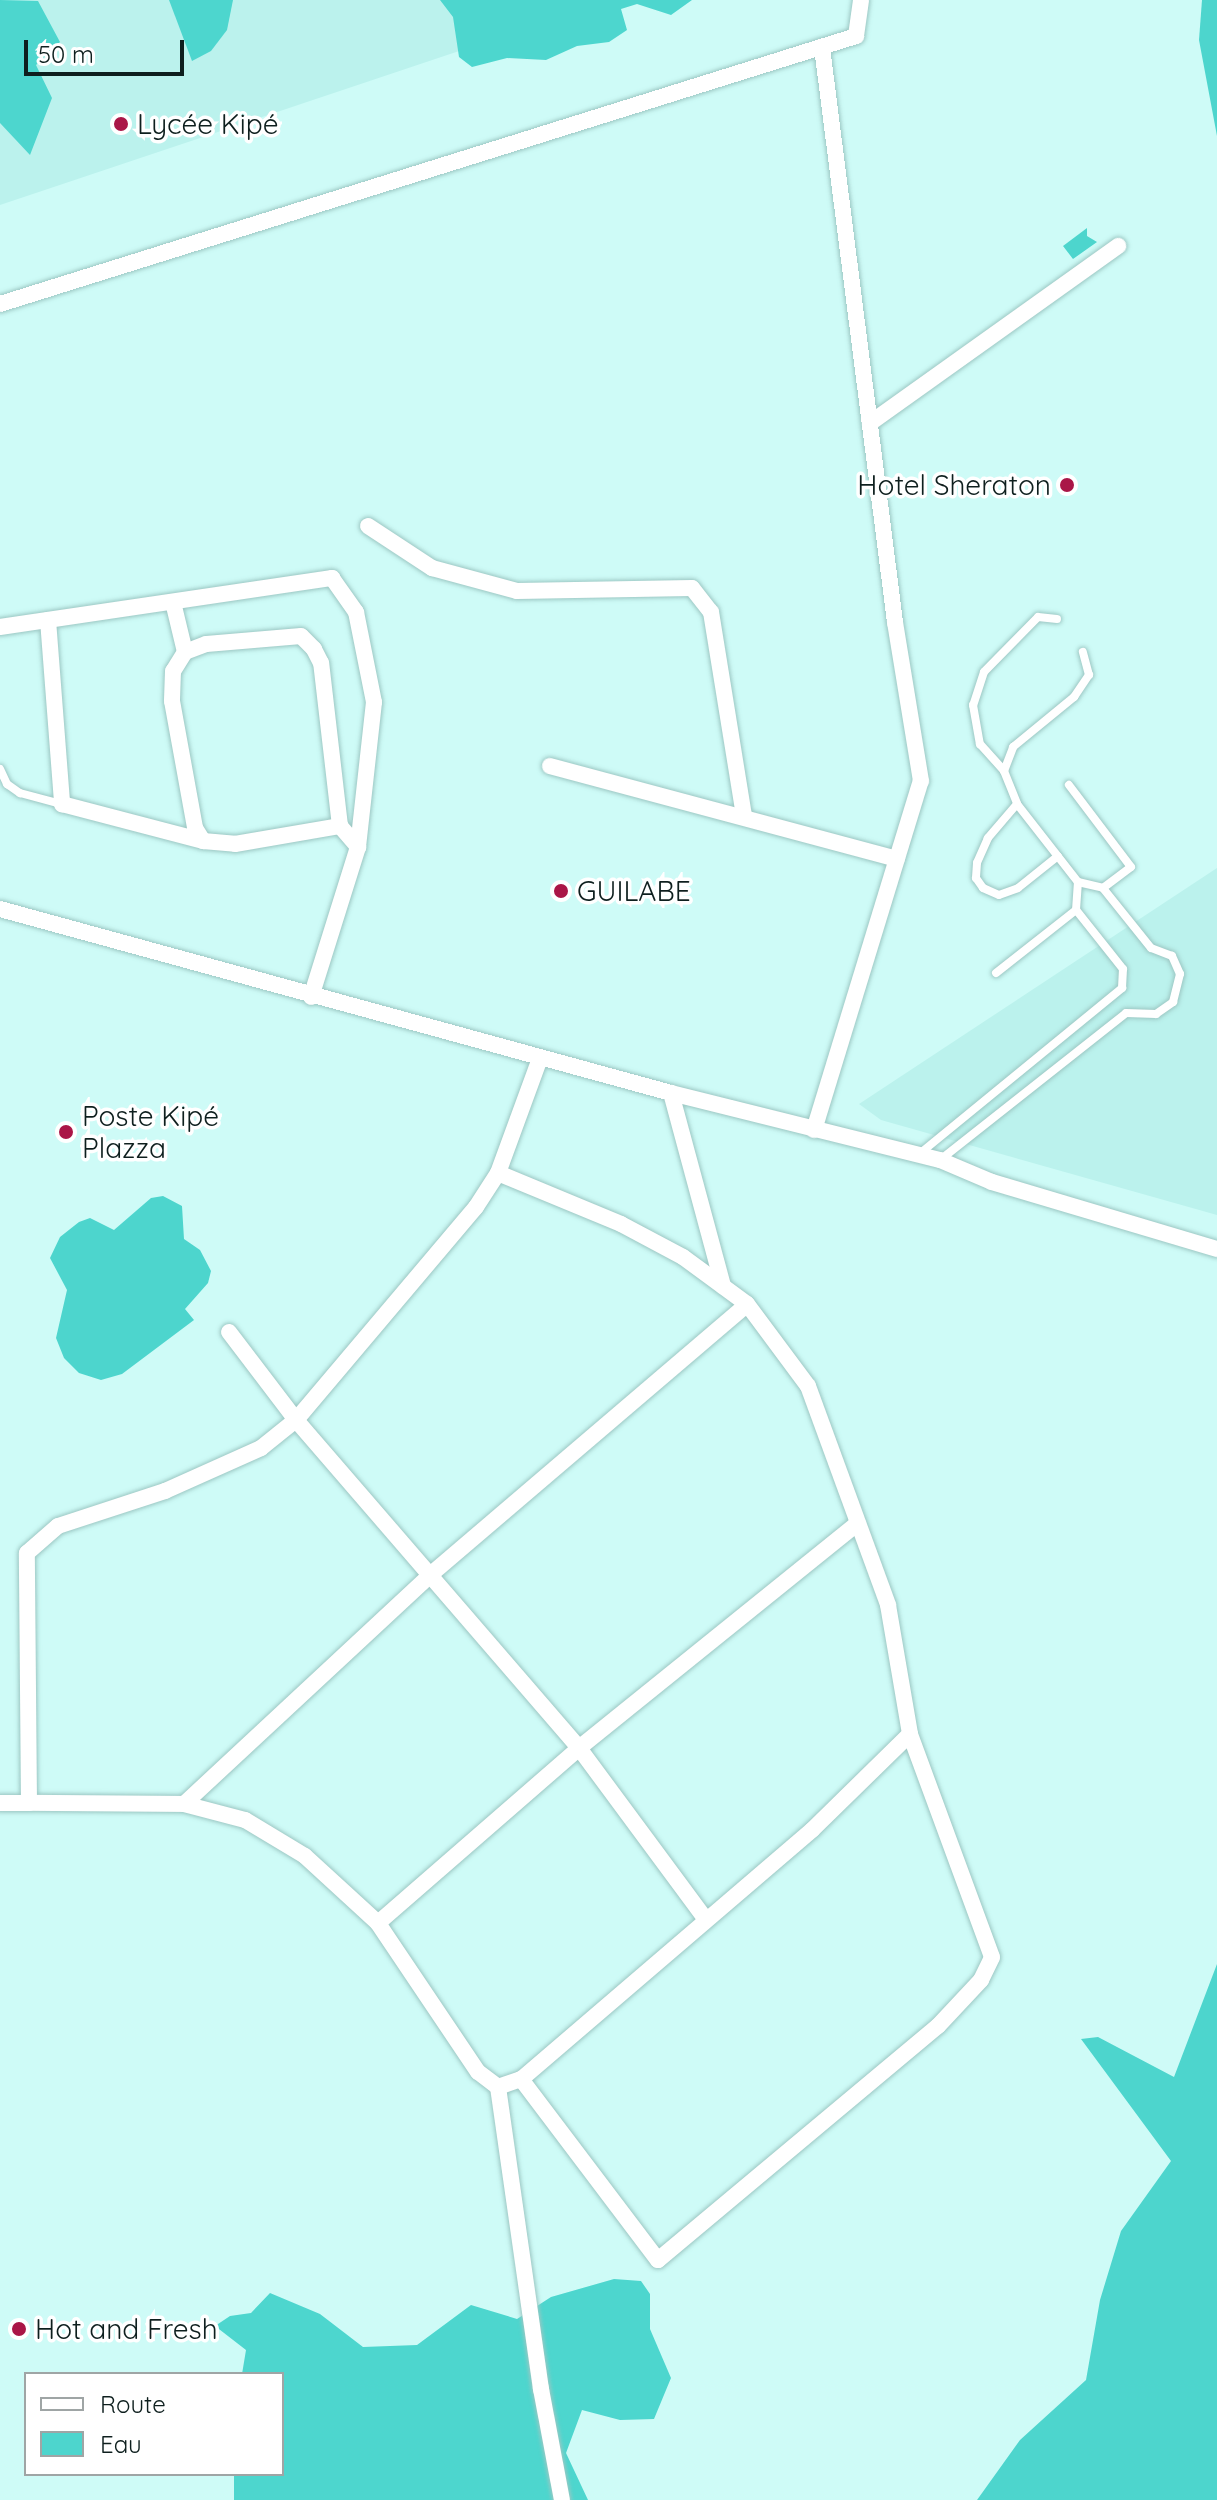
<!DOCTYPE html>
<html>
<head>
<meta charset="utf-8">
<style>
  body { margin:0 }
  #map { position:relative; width:1217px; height:2500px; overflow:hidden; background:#cefbf7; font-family:Quicksand,sans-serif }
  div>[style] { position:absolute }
  .built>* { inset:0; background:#bbf2ed }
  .forest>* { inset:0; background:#4dd6ce }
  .water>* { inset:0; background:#4dd5cd }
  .roads { filter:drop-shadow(0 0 2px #9cc7c3) drop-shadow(0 0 2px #9cc7c3) }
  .lane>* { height:8px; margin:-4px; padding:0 4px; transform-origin:4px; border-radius:4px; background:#fff }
  .street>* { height:16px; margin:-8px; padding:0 8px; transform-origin:8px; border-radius:8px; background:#fff }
  .dots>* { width:22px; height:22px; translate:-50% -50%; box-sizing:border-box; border:4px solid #fff; border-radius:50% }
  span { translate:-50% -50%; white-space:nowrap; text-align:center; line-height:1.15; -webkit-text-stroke:7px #fff; paint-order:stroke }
  .poi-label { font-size:28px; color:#0e1f1e }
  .left { translate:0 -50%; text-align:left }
  .right { translate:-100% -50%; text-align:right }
  .legend { position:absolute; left:24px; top:2372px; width:260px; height:104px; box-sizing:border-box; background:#fff; border:2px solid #9fa5a5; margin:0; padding:10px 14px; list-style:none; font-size:24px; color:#0e1f1e }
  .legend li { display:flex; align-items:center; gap:16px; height:40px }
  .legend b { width:40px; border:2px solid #9fa5a5 }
  .scale { position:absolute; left:24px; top:40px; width:160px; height:36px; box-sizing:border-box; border:4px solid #0e1f1e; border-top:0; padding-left:10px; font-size:24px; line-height:28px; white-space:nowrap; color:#0e1f1e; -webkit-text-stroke:6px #fff; paint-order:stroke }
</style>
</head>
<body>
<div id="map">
  <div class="built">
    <div style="clip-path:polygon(0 0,632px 0,483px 43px,0 205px)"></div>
    <div style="clip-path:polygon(1217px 868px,1217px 1215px,881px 1120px,859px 1104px)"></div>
  </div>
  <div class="forest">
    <div style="clip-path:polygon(0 0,38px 1px,60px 42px,36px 65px,52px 98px,30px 155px,0 123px)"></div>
    <div style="clip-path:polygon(169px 0,233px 0,227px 30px,211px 51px,192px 61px)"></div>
    <div style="clip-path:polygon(440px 0,692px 0,671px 15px,637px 4px,621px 9px,627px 30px,609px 42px,577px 46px,546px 60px,507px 58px,472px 67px,459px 57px,453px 17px)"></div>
    <div style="clip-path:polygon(614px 2279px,641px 2281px,650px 2294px,650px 2329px,671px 2378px,654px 2419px,620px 2420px,582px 2410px,566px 2453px,588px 2500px,234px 2500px,234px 2474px,282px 2474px,282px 2374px,242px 2374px,246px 2350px,215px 2326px,230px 2316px,251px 2313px,270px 2293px,320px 2314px,363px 2347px,417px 2345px,471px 2305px,517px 2319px,551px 2297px)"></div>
  </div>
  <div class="water">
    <div style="clip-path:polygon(1202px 0,1217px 0,1217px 136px,1199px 40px)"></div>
    <div style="clip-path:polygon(1087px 228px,1087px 236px,1097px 242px,1073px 259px,1063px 246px)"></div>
    <div style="clip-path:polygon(163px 1196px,182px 1206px,184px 1239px,200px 1250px,211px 1271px,208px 1283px,185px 1309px,194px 1320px,122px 1374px,101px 1380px,79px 1373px,64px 1358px,56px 1338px,67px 1290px,50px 1258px,60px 1237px,79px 1222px,90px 1218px,114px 1230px,151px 1198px)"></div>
    <div style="clip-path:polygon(1217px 1964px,1217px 2500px,977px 2500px,1020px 2440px,1086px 2380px,1100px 2300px,1121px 2231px,1171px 2161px,1081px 2039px,1098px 2037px,1174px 2077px)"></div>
  </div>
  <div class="roads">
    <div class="lane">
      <div style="left:1057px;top:619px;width:19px;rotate:-174deg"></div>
      <div style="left:1038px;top:617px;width:77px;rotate:134.5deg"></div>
      <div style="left:984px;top:672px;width:35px;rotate:108deg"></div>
      <div style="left:973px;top:705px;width:40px;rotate:80deg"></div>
      <div style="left:980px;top:744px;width:36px;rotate:48deg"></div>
      <div style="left:1004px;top:771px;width:26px;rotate:-69deg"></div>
      <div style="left:1013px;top:747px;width:79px;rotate:-39.3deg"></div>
      <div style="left:1074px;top:697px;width:27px;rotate:-56deg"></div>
      <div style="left:1089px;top:675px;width:24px;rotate:-105deg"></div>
      <div style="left:0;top:769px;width:17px;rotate:65deg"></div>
      <div style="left:7px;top:784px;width:16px;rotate:35deg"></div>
      <div style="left:20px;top:793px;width:42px;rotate:15deg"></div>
      <div style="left:1004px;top:771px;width:35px;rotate:68deg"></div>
      <div style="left:1017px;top:804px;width:99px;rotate:52deg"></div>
      <div style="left:1017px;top:804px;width:45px;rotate:130.5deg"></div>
      <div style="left:988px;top:838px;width:27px;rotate:114deg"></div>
      <div style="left:977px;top:863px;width:15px;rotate:94deg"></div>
      <div style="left:976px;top:878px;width:12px;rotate:55deg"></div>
      <div style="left:983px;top:888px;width:17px;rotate:24deg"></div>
      <div style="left:999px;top:895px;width:20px;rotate:-20deg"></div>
      <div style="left:1018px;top:888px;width:51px;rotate:-38.7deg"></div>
      <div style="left:996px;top:973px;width:102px;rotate:-38.2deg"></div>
      <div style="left:1076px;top:910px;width:28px;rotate:-86deg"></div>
      <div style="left:1078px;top:882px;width:26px;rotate:13deg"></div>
      <div style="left:1103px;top:888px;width:35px;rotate:-37deg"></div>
      <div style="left:1131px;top:867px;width:103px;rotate:-127.1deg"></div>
      <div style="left:918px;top:1155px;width:264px;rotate:-39.3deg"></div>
      <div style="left:1122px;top:988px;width:19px;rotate:-87deg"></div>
      <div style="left:1123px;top:969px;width:75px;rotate:-128.5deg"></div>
      <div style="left:940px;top:1160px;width:237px;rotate:-38.3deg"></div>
      <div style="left:1126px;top:1013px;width:30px;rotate:2deg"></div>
      <div style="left:1156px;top:1014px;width:21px;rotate:-35deg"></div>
      <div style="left:1173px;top:1002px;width:29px;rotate:-76deg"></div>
      <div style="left:1180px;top:974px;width:20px;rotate:-114deg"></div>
      <div style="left:1172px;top:956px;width:22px;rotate:-159deg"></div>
      <div style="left:1151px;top:948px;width:77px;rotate:-128.7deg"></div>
    </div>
    <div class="street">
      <div style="left:0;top:304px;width:897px;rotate:-17.38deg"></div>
      <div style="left:856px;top:36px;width:36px;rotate:-82deg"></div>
      <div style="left:870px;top:423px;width:305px;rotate:-35.5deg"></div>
      <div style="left:368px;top:526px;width:77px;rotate:33.3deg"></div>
      <div style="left:432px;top:568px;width:88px;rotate:15.1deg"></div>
      <div style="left:517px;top:591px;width:175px;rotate:-1deg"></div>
      <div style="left:692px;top:588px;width:31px;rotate:52deg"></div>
      <div style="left:711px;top:612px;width:206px;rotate:80.8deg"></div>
      <div style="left:173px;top:602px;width:51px;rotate:76.5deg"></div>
      <div style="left:48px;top:620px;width:185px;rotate:85.6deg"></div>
      <div style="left:62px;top:804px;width:146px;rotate:14.7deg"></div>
      <div style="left:0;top:627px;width:336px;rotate:-8.4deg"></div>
      <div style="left:332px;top:578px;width:42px;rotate:54.8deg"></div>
      <div style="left:356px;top:612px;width:92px;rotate:78.7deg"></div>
      <div style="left:374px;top:702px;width:146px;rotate:96.3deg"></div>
      <div style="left:358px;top:847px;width:157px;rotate:107.4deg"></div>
      <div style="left:550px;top:766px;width:359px;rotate:15deg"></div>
      <div style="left:340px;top:826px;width:164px;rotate:-96.6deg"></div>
      <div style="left:321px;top:663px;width:16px;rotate:-117deg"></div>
      <div style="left:314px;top:649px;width:18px;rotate:-135deg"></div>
      <div style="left:301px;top:636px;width:95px;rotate:175.2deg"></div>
      <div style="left:206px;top:644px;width:22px;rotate:159deg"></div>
      <div style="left:185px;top:652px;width:22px;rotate:122deg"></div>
      <div style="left:173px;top:671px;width:30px;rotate:92deg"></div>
      <div style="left:172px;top:701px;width:129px;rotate:79.7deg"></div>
      <div style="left:195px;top:828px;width:15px;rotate:58deg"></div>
      <div style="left:203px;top:841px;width:32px;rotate:5deg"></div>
      <div style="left:235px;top:844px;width:107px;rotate:-9.7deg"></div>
      <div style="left:340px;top:826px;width:28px;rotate:49deg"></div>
      <div style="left:0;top:909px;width:696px;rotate:15.33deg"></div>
      <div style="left:671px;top:1093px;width:277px;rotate:14deg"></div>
      <div style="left:940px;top:1160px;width:56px;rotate:22.9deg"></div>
      <div style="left:992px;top:1182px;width:235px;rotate:16.6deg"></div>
      <div style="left:671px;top:1093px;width:200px;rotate:74.9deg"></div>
      <div style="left:814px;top:1130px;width:365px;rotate:-73deg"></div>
      <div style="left:921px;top:781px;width:161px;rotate:-99.3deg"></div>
      <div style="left:895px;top:622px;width:580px;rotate:-97.24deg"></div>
      <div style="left:498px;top:1173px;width:133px;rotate:22.5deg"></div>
      <div style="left:621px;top:1224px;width:70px;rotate:28deg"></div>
      <div style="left:683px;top:1257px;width:79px;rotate:36.3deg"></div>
      <div style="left:747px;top:1304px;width:102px;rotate:53.4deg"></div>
      <div style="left:808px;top:1386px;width:233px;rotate:69.9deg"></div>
      <div style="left:888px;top:1605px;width:131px;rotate:80.3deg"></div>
      <div style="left:910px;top:1734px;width:137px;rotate:135.6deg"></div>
      <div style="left:812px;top:1830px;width:383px;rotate:139.4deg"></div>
      <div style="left:521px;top:2079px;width:24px;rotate:161deg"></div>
      <div style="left:498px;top:2087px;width:25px;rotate:-143deg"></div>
      <div style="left:478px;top:2072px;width:179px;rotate:-123.9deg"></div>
      <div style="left:378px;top:1923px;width:99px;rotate:-137.5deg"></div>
      <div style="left:305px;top:1856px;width:70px;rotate:-149deg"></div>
      <div style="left:245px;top:1820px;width:63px;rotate:-165.3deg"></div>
      <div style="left:184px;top:1804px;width:155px;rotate:-179.6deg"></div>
      <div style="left:29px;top:1803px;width:250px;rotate:-90.5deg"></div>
      <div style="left:27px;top:1553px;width:41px;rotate:-41.1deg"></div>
      <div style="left:58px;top:1526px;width:113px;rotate:-18.1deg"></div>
      <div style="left:165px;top:1491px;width:105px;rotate:-24.1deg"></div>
      <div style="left:261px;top:1448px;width:45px;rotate:-38.7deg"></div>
      <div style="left:296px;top:1420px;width:279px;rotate:-49.8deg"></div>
      <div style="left:476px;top:1207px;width:40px;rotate:-57.1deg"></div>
      <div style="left:498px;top:1173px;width:122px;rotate:-69.9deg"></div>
      <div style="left:229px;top:1332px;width:111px;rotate:52.7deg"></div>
      <div style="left:296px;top:1420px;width:433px;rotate:49.2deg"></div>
      <div style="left:579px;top:1748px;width:212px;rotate:53.5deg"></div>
      <div style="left:0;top:1803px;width:29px"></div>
      <div style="left:184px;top:1804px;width:335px;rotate:-42.9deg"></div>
      <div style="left:429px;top:1576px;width:418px;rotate:-40.5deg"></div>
      <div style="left:378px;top:1923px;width:267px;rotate:-41deg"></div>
      <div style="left:579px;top:1748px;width:358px;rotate:-38.9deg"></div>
      <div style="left:521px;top:2079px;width:227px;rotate:52.9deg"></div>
      <div style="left:658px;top:2260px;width:365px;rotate:-39.9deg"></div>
      <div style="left:938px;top:2026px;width:63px;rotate:-46.9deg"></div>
      <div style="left:981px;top:1980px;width:25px;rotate:-64deg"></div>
      <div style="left:992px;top:1957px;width:238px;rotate:-110.2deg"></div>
      <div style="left:498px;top:2087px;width:305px;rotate:81.9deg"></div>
      <div style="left:541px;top:2389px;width:113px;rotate:79.3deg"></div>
    </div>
  </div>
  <div class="dots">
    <div style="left:121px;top:124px;background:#aa1647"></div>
    <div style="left:1067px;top:485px;background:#aa1647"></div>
    <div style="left:561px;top:891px;background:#aa1647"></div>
    <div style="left:66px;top:1132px;background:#aa1647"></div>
    <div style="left:19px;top:2329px;background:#aa1647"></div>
  </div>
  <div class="poi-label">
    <span class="left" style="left:137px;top:124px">Lycée Kipé</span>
    <span class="right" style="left:1051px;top:485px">Hotel Sheraton</span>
    <span class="left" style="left:577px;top:891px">GUILABE</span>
    <span class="left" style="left:82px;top:1132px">Poste Kipé<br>Plazza</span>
    <span class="left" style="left:35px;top:2329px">Hot and Fresh</span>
  </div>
  <ul class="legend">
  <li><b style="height:10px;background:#fff"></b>Route</li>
  <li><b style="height:22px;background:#4dd5cd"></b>Eau</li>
  </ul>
  <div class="scale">50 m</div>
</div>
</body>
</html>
